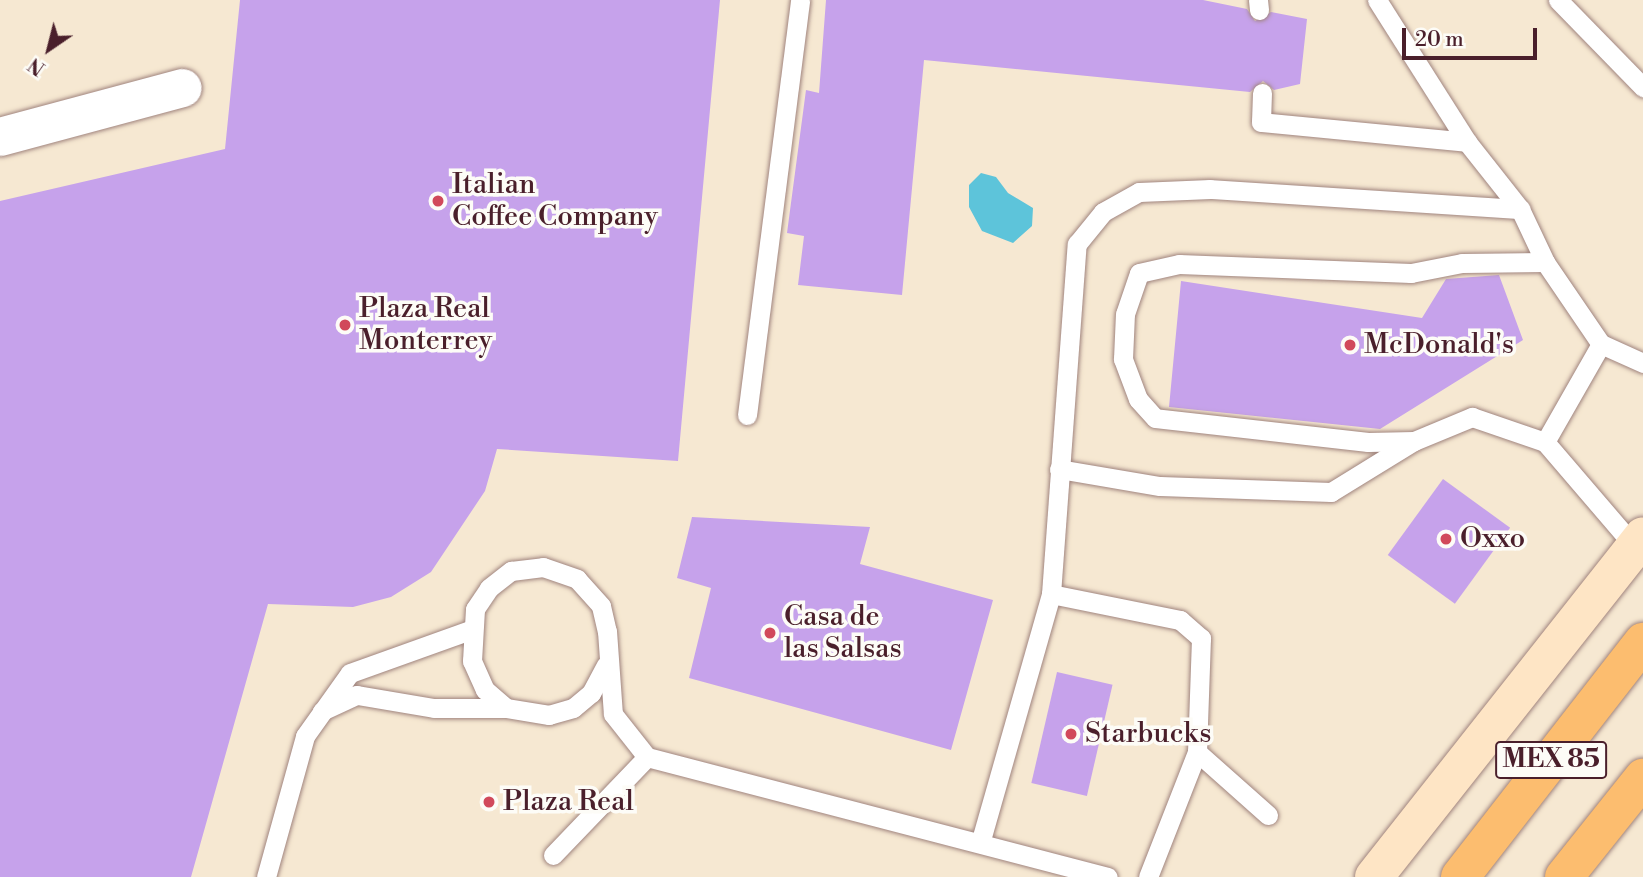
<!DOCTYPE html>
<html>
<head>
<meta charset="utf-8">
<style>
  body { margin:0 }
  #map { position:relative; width:1643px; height:877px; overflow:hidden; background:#f6e8d2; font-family:"Libre Bodoni",serif }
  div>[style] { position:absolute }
  .water>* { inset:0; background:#5dc4da }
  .building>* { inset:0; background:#c6a2eb; transform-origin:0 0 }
  .roads { filter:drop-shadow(0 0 2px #a0847e) drop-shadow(0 0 2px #a0847e) }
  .lane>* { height:19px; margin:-9.5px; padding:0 9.5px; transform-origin:9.5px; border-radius:9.5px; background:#fff }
  .street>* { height:38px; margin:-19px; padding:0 19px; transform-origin:19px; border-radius:19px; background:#fff }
  .secondary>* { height:38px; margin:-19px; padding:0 19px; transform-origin:19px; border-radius:19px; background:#fee5c5 }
  .highway>* { height:38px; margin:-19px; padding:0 19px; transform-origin:19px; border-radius:19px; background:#fcbd6f }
  .dots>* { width:19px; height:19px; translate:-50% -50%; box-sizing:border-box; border:4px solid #fdfcf7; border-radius:50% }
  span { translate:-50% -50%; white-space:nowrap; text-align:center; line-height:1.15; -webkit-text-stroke:7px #fdfcf7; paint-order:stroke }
  .shield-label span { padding:2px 5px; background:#fdfcf7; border:2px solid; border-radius:5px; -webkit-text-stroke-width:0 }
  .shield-label { font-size:26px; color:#4a1f2b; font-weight:700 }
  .poi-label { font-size:28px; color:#4a1f2b }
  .left { translate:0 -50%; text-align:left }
  .north { position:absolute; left:14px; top:14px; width:70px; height:70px; -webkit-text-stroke:5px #fdfcf7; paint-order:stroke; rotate:215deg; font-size:19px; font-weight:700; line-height:28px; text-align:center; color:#4a1f2b }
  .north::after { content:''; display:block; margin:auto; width:24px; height:32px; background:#4a1f2b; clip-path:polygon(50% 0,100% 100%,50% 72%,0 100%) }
  .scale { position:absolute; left:1402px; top:28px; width:135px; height:32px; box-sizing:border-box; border:4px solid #4a1f2b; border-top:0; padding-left:9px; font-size:21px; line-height:24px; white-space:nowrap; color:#4a1f2b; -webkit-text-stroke:5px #fdfcf7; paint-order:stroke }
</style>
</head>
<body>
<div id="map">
  <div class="water">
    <div style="clip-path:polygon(981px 173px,996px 177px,1008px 193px,1033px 208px,1032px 226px,1013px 243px,982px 231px,969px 207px,969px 185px)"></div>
  </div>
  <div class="building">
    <div style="clip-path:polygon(240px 0,720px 0,678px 461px,497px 449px,485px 491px,431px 572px,391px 597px,353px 607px,268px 604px,191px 877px,0 877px,0 201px,225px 149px)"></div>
    <div style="clip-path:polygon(826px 0,1203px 0,1247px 9px,1255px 21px,1271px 12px,1307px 19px,1300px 84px,1274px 90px,1263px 81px,1250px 92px,924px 60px,902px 295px,798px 285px,804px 236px,787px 233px,806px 90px,819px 93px)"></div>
    <div style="clip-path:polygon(1499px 275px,1523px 340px,1380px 429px,1169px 407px,1181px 281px,1422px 318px,1446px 279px)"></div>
    <div style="left:1443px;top:479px;width:83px;height:94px;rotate:36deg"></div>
    <div style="clip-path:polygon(692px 517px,870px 527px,860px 564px,993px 600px,951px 750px,689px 678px,711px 588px,677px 578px)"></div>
    <div style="left:1057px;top:672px;width:57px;height:114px;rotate:13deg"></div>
  </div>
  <div class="roads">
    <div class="lane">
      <div style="left:1258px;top:0;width:10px;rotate:84deg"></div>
      <div style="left:1377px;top:0;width:168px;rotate:57.6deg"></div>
      <div style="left:1467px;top:142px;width:85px;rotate:51.7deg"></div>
      <div style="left:1520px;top:209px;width:59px;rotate:64.7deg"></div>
      <div style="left:1545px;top:262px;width:99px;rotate:55.7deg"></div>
      <div style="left:1601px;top:344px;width:46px;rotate:24.3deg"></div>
      <div style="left:1558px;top:0;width:122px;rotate:45.7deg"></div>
      <div style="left:1262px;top:93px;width:29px;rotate:92deg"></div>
      <div style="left:1261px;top:122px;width:207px;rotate:5.5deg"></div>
      <div style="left:1601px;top:344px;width:113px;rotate:119.7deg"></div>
      <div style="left:1545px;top:442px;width:138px;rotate:49.4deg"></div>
      <div style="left:747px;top:415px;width:418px;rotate:-82.7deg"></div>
      <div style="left:1414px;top:441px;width:46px;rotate:178.8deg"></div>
      <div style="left:1368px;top:442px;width:214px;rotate:-173.6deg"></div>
      <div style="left:1155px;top:418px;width:25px;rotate:-132deg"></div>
      <div style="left:1138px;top:399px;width:43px;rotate:-110.6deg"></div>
      <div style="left:1123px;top:359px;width:45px;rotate:-87.5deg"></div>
      <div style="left:1125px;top:314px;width:43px;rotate:-71.1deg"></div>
      <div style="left:1139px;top:273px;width:41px;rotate:-12.7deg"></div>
      <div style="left:1179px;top:264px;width:232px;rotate:2.2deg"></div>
      <div style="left:1411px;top:273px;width:52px;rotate:-11.1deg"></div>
      <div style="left:1462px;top:263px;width:83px;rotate:-0.7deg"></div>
      <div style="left:1059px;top:469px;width:102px;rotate:9.6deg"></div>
      <div style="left:1160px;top:486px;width:171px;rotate:2deg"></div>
      <div style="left:1331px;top:492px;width:97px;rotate:-31.6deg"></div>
      <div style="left:1414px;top:441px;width:63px;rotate:-22.5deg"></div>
      <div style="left:1472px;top:417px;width:77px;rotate:18.9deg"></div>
      <div style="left:1051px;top:594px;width:132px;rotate:11.4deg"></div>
      <div style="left:1180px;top:620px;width:28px;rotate:41deg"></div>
      <div style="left:1201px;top:638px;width:114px;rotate:92deg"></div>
      <div style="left:1197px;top:752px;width:134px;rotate:111.4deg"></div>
      <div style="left:606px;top:665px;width:32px;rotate:118deg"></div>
      <div style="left:591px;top:693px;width:23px;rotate:140deg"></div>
      <div style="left:573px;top:708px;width:25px;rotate:164deg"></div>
      <div style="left:549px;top:715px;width:44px;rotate:-170.8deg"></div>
      <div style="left:506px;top:708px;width:28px;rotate:-139deg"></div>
      <div style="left:485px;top:690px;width:32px;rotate:-114deg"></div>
      <div style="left:472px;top:661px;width:52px;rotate:-86.7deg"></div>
      <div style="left:475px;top:609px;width:25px;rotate:-56deg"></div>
      <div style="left:489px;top:588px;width:28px;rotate:-38deg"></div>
      <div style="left:511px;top:571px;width:32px;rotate:-7deg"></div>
      <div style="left:543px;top:567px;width:36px;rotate:19deg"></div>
      <div style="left:577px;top:579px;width:36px;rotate:48deg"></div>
      <div style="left:601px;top:606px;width:26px;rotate:77deg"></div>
      <div style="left:607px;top:631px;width:83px;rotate:85.9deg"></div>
      <div style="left:613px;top:714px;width:55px;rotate:51.7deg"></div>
      <div style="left:647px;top:757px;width:476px;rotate:14.6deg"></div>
      <div style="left:322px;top:711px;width:38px;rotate:-25deg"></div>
      <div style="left:357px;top:695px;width:78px;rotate:9.6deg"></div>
      <div style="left:434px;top:708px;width:72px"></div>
      <div style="left:1197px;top:752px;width:95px;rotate:41.6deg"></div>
      <div style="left:981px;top:840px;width:256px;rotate:-74.1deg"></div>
      <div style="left:1051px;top:594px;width:351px;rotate:-85.8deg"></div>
      <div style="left:1077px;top:244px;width:41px;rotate:-50.9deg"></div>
      <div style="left:1103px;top:212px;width:41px;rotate:-29.1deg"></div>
      <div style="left:1139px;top:192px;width:71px;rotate:-2.4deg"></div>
      <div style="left:1210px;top:189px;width:311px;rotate:3.7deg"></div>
      <div style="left:553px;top:855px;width:136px;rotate:-46.2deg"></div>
      <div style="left:266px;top:877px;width:146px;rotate:-74.5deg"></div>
      <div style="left:305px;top:736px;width:77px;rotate:-54.5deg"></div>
      <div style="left:350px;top:673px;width:127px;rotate:-19.7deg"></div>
    </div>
    <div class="street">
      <div style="left:0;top:137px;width:189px;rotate:-15deg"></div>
    </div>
    <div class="secondary">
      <div style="left:1374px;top:877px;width:434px;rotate:-51.7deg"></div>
    </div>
    <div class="highway">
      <div style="left:1460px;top:877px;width:298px;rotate:-52.1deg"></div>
      <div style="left:1564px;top:877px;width:127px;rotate:-51.4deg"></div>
    </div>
  </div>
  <div class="dots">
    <div style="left:438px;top:201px;background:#d1495b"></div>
    <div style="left:345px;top:325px;background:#d1495b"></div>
    <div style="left:1350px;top:345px;background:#d1495b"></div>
    <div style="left:1446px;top:539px;background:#d1495b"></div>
    <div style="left:770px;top:633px;background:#d1495b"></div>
    <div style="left:1071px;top:734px;background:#d1495b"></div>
    <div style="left:489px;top:802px;background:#d1495b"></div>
  </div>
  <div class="shield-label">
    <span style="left:1551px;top:760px">MEX 85</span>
  </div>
  <div class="poi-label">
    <span class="left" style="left:452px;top:201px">Italian<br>Coffee Company</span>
    <span class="left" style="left:359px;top:325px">Plaza Real<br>Monterrey</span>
    <span class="left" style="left:1364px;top:345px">McDonald's</span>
    <span class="left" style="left:1460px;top:539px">Oxxo</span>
    <span class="left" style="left:784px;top:633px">Casa de<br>las Salsas</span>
    <span class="left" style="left:1085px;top:734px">Starbucks</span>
    <span class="left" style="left:503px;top:802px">Plaza Real</span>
  </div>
  <div class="north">N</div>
  <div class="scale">20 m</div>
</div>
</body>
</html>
